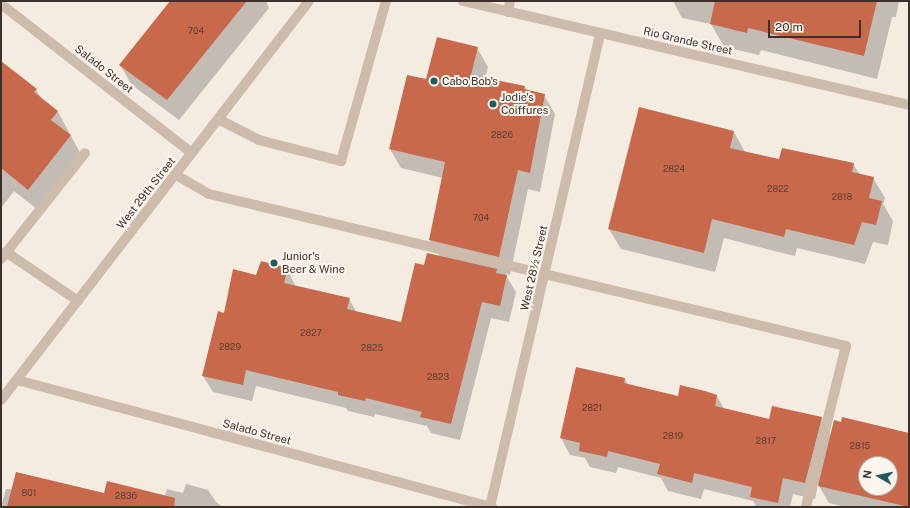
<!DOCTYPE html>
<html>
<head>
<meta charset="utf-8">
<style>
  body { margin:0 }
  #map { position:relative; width:910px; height:508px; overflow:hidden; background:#f4ebe1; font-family:"Public Sans",sans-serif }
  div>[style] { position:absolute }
  .shadow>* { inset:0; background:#0003 }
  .building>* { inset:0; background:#c8694b }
  .service>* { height:10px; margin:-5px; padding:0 5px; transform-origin:5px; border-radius:5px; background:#cdbbac }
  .minor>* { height:10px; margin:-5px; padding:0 5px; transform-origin:5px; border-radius:5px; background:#cdbbac }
  .tertiary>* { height:10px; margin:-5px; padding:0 5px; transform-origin:5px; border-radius:5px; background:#cdbbac }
  .dots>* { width:11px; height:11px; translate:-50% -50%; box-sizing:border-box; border:2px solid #fbf5ee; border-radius:50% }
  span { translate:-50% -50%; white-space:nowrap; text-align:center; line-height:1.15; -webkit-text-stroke:4px #fbf5ee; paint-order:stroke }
  .number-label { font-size:9px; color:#5e3e33 }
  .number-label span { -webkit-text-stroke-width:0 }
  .street-label { font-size:11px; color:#3b302b }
  .poi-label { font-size:11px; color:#3b302b }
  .left { translate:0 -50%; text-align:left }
  .frame { position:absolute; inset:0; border:2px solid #3b302b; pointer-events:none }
  .north { position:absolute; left:858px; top:456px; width:40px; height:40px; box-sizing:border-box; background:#fbf5ee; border:1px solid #aea6a0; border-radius:50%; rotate:279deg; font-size:11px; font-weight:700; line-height:16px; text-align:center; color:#3b302b }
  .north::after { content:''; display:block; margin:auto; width:14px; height:18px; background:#1f5a5e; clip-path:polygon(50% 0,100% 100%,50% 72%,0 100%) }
  .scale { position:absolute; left:768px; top:20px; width:93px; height:18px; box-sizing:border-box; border:2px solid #3b302b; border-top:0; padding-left:5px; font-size:12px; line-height:14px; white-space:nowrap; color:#3b302b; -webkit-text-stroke:3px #fbf5ee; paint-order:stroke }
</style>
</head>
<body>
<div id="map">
  <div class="shadow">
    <div style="clip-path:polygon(172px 1px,266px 1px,269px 8px,179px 120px,132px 85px,120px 65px)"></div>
    <div style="clip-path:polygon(673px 1px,899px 1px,896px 17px,892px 17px,877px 79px,761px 50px,759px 55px,724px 47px,711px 24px,682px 18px)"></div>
    <div style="clip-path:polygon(477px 48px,488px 67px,485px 79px,525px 87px,527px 91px,544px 95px,555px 114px,540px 192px,528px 189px,510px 275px,505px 274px,516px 292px,509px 322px,491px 318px,460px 440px,431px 433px,427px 426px,375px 414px,374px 417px,348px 411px,346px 408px,256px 386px,252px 401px,213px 392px,203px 376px,224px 314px,257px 276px,287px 269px,296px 287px,349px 299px,357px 313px,402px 323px,425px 266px,440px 257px,430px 240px,443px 178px,401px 168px,390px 149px,427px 81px)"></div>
    <div style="clip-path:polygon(1px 62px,36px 90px,42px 99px,58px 112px,84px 160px,42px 213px,14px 191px,1px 208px)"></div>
    <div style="clip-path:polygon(734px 132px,745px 152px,780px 160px,853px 164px,860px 175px,873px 178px,885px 198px,883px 204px,893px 221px,888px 245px,873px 242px,865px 264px,797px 248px,795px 256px,724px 238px,715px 272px,621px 249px,609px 229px)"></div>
    <div style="clip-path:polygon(evenodd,577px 368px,625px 379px,628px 385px,678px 397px,717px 396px,724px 409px,770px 420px,821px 418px,831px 436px,909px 434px,909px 507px,846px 507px,829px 503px,818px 484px,815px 499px,793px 494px,790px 507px,757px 507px,753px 501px,704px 489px,701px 499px,668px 491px,661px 478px,618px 467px,616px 473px,590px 467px,585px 458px,570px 455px,561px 438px,577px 368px,866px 464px,890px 464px,890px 488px,866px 488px,866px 464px)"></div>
    <div style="clip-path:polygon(186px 484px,208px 490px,216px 502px,223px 507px,1px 507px,6px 489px,165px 496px,167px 489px,183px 493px)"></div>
  </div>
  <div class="building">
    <div style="clip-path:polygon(170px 1px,247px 1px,167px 100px,119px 65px)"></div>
    <div style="clip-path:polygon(715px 1px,877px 1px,864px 56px,748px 28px,747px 33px,710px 24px)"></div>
    <div style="clip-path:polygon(437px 37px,478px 47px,471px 75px,525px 86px,524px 89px,545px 94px,530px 173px,518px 170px,499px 257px,429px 240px,445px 162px,389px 149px,407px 75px,426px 79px)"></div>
    <div style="clip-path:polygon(1px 61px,37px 89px,34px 92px,58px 111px,51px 120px,71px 135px,28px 190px,1px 168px)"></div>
    <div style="clip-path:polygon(639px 107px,734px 131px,730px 148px,779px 159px,782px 148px,854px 163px,852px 172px,874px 177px,869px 198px,882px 201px,876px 225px,862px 222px,854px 245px,786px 229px,784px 237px,712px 219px,704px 253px,608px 229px)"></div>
    <div style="clip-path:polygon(427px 253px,497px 269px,496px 273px,507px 275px,500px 306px,482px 302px,451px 424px,420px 417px,422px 412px,366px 398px,365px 401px,338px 395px,338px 392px,246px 370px,243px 385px,202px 376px,218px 311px,224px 313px,233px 269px,256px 275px,261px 261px,288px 268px,284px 283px,350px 298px,347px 309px,401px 322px,415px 263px,424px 265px)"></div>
    <div style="clip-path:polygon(576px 367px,625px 378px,624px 383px,678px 396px,680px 385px,705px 391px,717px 395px,715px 406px,769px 419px,772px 406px,822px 417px,805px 483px,783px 478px,778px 503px,750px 497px,752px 487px,694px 473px,692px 483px,657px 474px,660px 464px,608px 451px,607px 457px,579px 451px,580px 443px,560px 438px)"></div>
    <div style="clip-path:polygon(evenodd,842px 417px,909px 433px,909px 507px,818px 486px,834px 420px,841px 422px,842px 417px,866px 464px,890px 464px,890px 488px,866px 488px,866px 464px)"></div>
    <div style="clip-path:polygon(16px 472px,104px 493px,107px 481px,175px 498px,174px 507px,7px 507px)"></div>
  </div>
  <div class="service">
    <div style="left:508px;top:12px;width:11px;rotate:-80deg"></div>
    <div style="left:218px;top:119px;width:46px;rotate:27.1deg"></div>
    <div style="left:259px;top:140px;width:85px;rotate:14.4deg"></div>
    <div style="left:341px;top:161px;width:166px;rotate:-74.3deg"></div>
    <div style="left:176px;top:175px;width:38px;rotate:30deg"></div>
    <div style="left:209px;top:194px;width:655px;rotate:13.42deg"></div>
    <div style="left:846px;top:346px;width:166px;rotate:104deg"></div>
    <div style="left:6px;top:252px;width:87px;rotate:34.2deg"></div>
    <div style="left:1px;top:259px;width:135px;rotate:-51.6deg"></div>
  </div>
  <div class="minor">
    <div style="left:1px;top:4px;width:242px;rotate:38deg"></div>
    <div style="left:17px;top:380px;width:492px;rotate:15deg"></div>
    <div style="left:490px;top:507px;width:486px;rotate:-76.9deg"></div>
  </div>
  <div class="tertiary">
    <div style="left:463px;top:1px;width:458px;rotate:13.1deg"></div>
    <div style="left:1px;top:400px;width:504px;rotate:-52.33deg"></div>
  </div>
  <div class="dots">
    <div style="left:434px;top:81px;background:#1f5a5e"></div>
    <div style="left:493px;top:104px;background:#1f5a5e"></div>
    <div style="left:274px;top:263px;background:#1f5a5e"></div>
  </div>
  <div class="number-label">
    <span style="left:196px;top:31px">704</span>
    <span style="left:502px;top:135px">2826</span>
    <span style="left:674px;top:169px">2824</span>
    <span style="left:778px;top:189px">2822</span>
    <span style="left:842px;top:197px">2818</span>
    <span style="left:481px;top:218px">704</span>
    <span style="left:311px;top:333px">2827</span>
    <span style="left:230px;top:347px">2829</span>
    <span style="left:372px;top:348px">2825</span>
    <span style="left:438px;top:377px">2823</span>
    <span style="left:592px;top:408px">2821</span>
    <span style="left:673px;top:436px">2819</span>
    <span style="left:766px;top:441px">2817</span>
    <span style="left:860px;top:446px">2815</span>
    <span style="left:29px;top:493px">801</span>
    <span style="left:126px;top:496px">2836</span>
  </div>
  <div class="street-label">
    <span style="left:688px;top:41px;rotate:13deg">Rio Grande Street</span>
    <span style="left:104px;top:69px;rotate:38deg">Salado Street</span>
    <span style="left:146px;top:193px;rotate:-52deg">West 29th Street</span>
    <span style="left:534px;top:268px;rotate:-77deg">West 28½ Street</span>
    <span style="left:257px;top:432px;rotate:15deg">Salado Street</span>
  </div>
  <div class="poi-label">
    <span class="left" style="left:442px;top:81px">Cabo Bob's</span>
    <span class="left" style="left:501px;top:104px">Jodie's<br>Coiffures</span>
    <span class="left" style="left:282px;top:263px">Junior's<br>Beer &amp; Wine</span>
  </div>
  <div class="frame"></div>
  <div class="north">N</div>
  <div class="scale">20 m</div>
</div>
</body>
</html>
